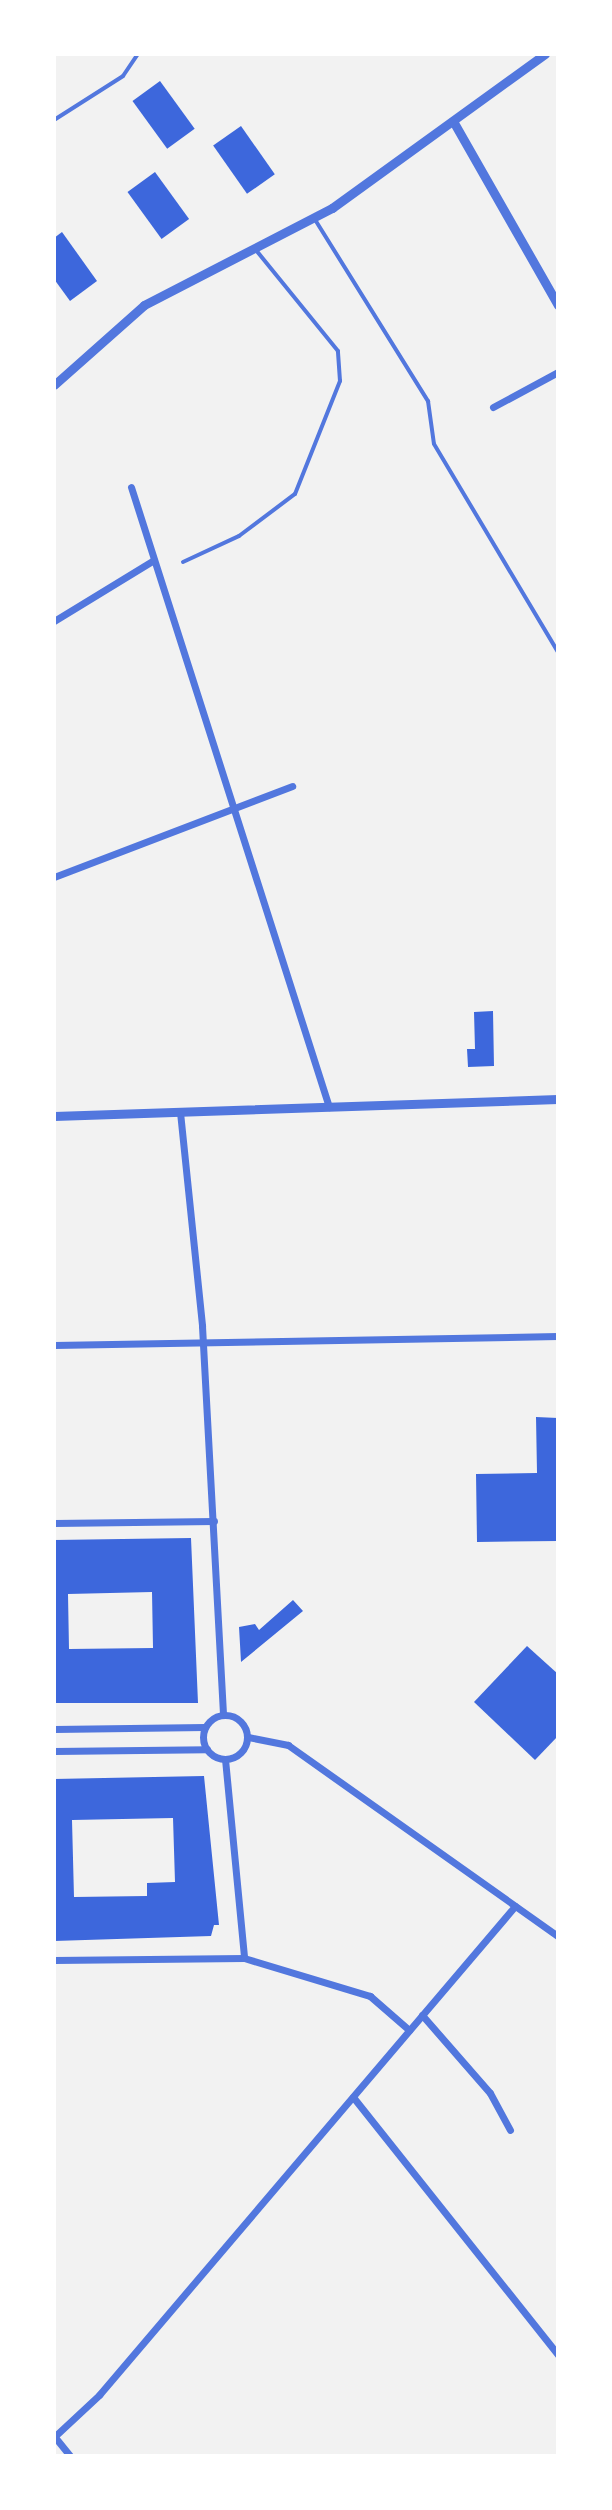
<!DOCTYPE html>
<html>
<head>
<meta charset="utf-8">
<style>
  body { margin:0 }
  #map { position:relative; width:612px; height:2510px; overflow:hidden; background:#f2f2f2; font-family:"Libre Baskerville",serif }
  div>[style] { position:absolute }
  .building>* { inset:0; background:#3d67dc; transform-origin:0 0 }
  .service>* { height:4px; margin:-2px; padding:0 2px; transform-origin:2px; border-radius:2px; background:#5277de }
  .minor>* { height:7px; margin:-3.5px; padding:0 3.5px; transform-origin:3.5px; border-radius:3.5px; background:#5277de }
  .minor>.ring { margin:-3.5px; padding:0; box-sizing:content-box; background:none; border:7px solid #5277de; border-radius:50% }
  .tertiary>* { height:9px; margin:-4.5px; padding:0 4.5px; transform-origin:4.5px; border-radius:4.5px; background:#5277de }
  span { translate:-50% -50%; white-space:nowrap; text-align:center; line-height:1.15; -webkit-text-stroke:8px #fff; paint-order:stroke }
  .frame { position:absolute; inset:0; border:56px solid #fff; pointer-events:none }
</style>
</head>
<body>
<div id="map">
  <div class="building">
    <div style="left:160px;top:81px;width:59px;height:34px;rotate:54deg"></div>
    <div style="left:241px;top:126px;width:59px;height:34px;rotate:55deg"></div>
    <div style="left:155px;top:172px;width:58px;height:34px;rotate:54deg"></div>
    <div style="clip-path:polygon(62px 232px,97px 281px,70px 301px,54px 279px,54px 238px)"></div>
    <div style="clip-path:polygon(493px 1011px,494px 1066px,468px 1067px,467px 1049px,475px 1049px,474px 1012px)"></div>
    <div style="clip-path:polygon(536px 1417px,558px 1418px,558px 1541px,477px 1542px,476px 1474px,537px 1473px)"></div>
    <div style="clip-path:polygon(evenodd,191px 1538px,198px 1703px,54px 1703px,54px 1540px,191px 1538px,152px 1592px,153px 1648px,69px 1649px,68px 1594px,152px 1592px)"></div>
    <div style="clip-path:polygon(293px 1600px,303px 1611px,241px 1662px,239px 1627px,255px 1624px,259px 1630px)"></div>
    <div style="clip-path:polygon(527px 1646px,558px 1674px,558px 1736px,535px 1760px,474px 1702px)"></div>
    <div style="clip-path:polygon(evenodd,204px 1776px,219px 1925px,214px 1925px,211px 1936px,54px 1941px,54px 1779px,204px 1776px,173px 1818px,175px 1882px,147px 1883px,147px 1896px,74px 1897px,72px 1820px,173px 1818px)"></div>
  </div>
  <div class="service">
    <div style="left:54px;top:120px;width:82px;rotate:-32.5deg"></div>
    <div style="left:123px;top:76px;width:27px;rotate:-56deg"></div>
    <div style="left:314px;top:218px;width:216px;rotate:58.1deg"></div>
    <div style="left:428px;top:401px;width:43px;rotate:82.1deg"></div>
    <div style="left:434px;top:444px;width:242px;rotate:59.2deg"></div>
    <div style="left:183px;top:562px;width:62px;rotate:-24.9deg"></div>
    <div style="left:239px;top:536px;width:70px;rotate:-36.9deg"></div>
    <div style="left:295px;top:494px;width:122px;rotate:-68.3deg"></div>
    <div style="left:340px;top:381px;width:30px;rotate:-94deg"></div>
    <div style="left:338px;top:351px;width:130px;rotate:-129.1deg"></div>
  </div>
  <div class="minor">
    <div style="left:493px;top:407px;width:74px;rotate:-28.3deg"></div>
    <div style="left:131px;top:487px;width:651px;rotate:72.29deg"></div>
    <div style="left:54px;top:621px;width:117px;rotate:-31.4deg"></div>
    <div style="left:54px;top:877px;width:255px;rotate:-20.9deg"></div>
    <div style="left:180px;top:1112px;width:215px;rotate:84.1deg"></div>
    <div style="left:202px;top:1326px;width:389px;rotate:86.9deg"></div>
    <div style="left:54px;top:1345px;width:504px;rotate:-1.02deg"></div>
    <div style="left:54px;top:1523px;width:160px;rotate:-0.7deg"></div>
    <div class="ring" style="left:203px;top:1715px;width:37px;height:37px"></div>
    <div style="left:54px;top:1729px;width:151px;rotate:-0.8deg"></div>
    <div style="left:248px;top:1737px;width:41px;rotate:11.3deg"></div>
    <div style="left:288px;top:1745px;width:331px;rotate:35.3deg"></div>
    <div style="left:54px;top:1751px;width:153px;rotate:-0.7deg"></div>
    <div style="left:225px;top:1759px;width:200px;rotate:84.5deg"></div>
    <div style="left:54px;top:1960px;width:190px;rotate:-0.6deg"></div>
    <div style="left:244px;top:1958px;width:132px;rotate:16.8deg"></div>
    <div style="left:370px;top:1996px;width:52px;rotate:41.1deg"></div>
    <div style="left:422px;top:2015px;width:103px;rotate:48.9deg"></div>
    <div style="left:490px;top:2093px;width:42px;rotate:61.6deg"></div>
    <div style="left:353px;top:2097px;width:330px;rotate:51.5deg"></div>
    <div style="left:54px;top:2436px;width:26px;rotate:51deg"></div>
    <div style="left:54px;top:2437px;width:62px;rotate:-43deg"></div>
    <div style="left:99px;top:2395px;width:642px;rotate:-49.61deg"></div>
  </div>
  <div class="tertiary">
    <div style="left:453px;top:121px;width:212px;rotate:60.3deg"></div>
    <div style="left:54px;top:385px;width:120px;rotate:-41.6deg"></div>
    <div style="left:144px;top:305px;width:212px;rotate:-27.3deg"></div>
    <div style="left:332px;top:208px;width:263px;rotate:-35.9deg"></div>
    <div style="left:54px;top:1116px;width:504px;rotate:-1.93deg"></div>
  </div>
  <div class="frame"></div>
</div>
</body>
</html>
